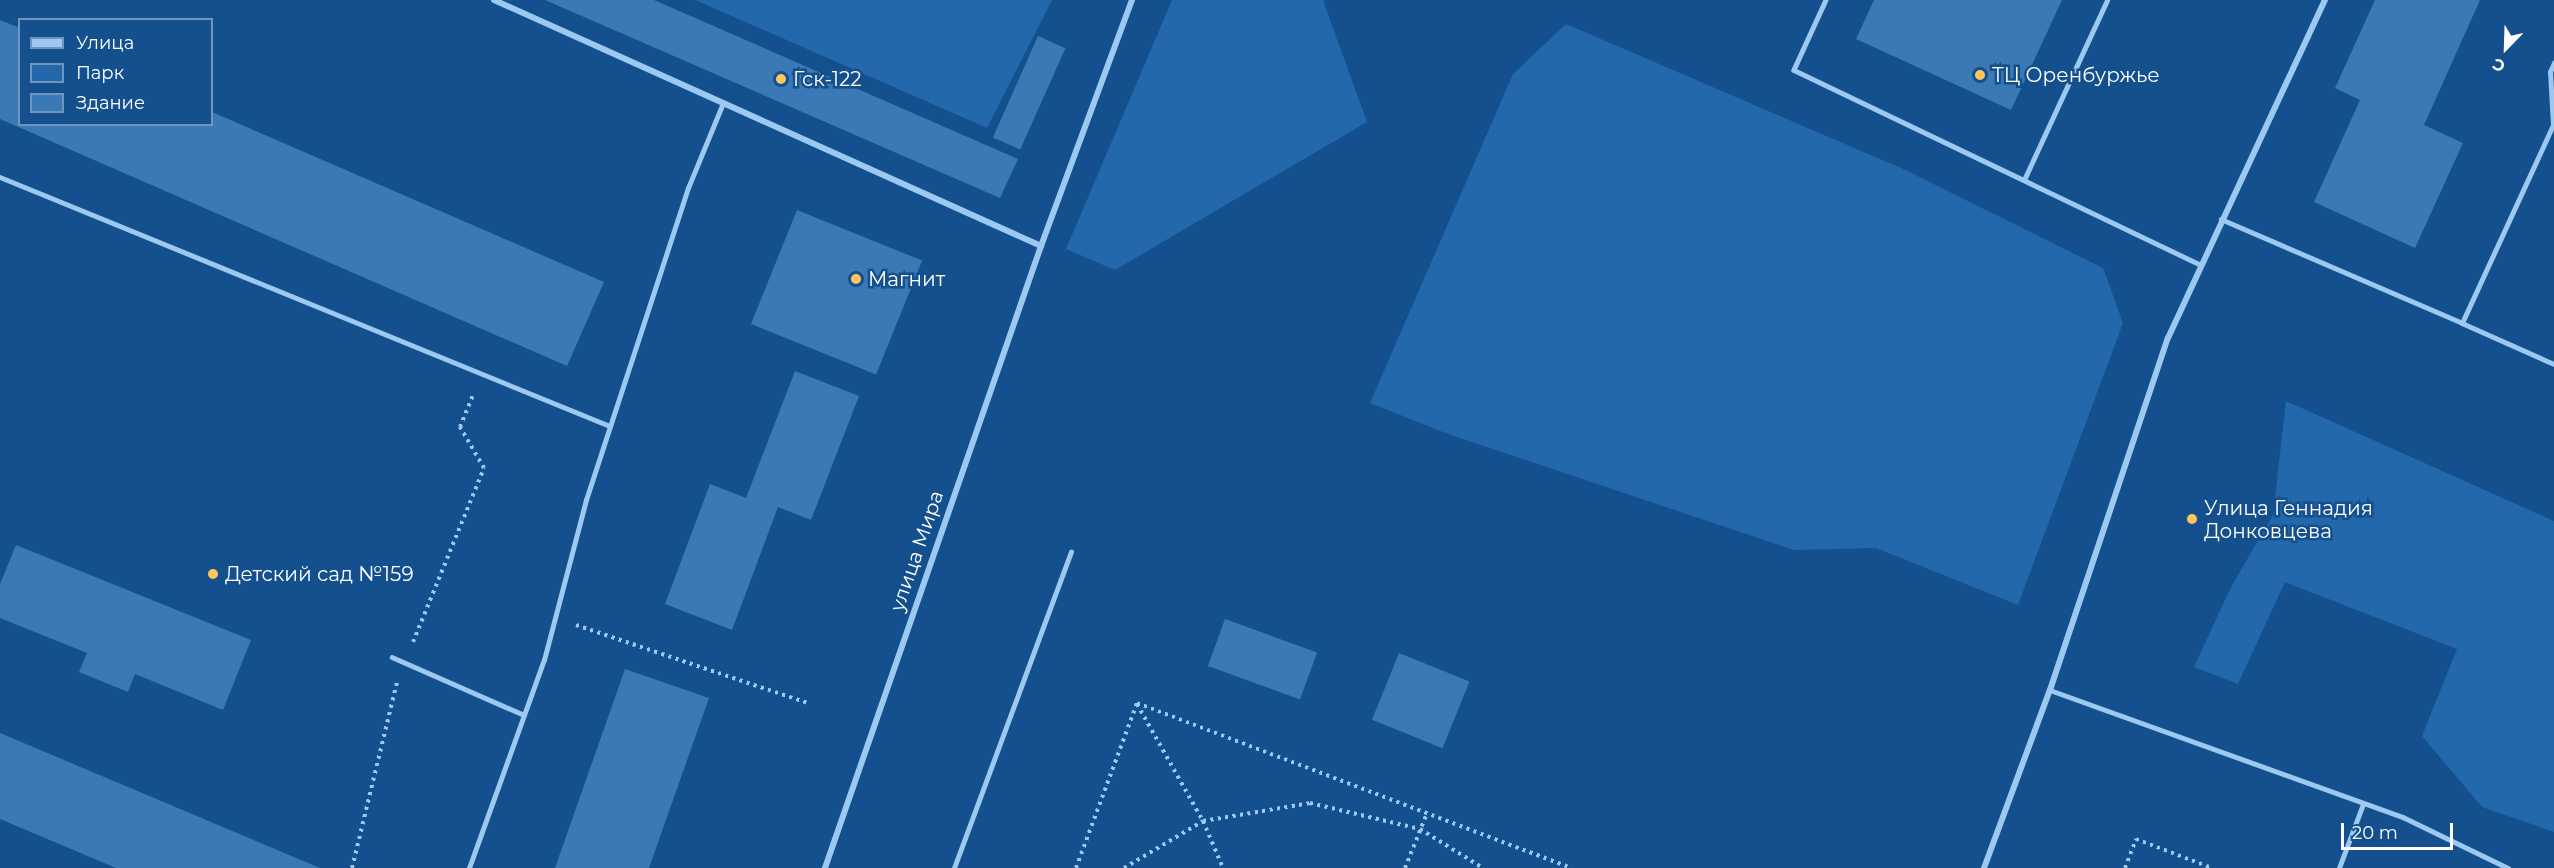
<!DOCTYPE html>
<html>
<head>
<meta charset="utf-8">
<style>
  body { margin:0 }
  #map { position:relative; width:2554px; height:868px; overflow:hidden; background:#13508d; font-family:Montserrat,sans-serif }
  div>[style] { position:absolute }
  .green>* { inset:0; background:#2268aa }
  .building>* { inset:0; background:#3b79b6; transform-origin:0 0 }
  .path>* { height:4px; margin-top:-2px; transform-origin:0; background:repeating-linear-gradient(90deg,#9cc8f1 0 3px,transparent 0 7.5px) }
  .service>* { height:4.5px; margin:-2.25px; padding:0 2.25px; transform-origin:2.25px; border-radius:2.25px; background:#9cc8f1 }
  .minor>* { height:6px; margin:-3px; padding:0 3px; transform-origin:3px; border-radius:3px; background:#9cc8f1 }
  .dots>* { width:16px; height:16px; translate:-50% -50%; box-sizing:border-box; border:3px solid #13508d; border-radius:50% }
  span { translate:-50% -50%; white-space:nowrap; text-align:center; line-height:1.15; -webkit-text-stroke:5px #13508d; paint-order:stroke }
  .poi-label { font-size:20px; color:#fff }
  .left { translate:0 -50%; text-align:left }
  .street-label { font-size:20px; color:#fff }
  .legend { position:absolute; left:18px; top:18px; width:195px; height:108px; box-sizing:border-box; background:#13508d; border:2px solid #7196bb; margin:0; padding:8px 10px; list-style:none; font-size:18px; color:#fff }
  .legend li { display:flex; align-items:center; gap:12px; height:30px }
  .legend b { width:30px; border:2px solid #7196bb }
  .north { position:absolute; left:2476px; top:18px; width:60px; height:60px; -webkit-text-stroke:4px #13508d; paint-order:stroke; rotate:203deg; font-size:16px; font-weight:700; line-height:24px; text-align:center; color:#fff }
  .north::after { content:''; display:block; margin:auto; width:21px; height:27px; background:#fff; clip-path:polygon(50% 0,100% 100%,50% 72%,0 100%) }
  .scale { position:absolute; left:2341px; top:823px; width:112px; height:27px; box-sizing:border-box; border:3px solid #fff; border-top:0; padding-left:8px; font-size:18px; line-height:21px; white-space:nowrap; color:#fff; -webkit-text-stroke:4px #13508d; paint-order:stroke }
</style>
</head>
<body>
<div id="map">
  <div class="green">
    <div style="clip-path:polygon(695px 0,1052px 0,987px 128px)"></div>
    <div style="clip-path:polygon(1172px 0,1323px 0,1367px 122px,1115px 270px,1066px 249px)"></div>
    <div style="clip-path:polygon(1566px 24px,1901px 168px,2103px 268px,2123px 323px,2018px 605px,1876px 548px,1794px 550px,1448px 434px,1370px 403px,1513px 74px)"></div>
    <div style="clip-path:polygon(2286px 401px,2554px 521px,2554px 832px,2482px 807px,2422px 736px,2457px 649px,2285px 582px,2238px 684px,2194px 667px,2231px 587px,2273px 515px)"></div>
  </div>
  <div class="building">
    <div style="clip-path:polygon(545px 0,654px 0,1018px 159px,1000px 198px)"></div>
    <div style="clip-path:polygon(1874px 0,2062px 0,2011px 110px,1856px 39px)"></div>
    <div style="clip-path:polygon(2375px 0,2480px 0,2424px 125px,2463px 143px,2415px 248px,2314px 202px,2360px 100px,2335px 88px)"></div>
    <div style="clip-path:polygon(0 20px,20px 28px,20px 124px,212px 124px,212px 112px,604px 282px,567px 366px,0 119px)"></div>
    <div style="left:1038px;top:36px;width:30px;height:111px;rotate:24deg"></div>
    <div style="left:797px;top:210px;width:135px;height:123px;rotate:22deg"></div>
    <div style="clip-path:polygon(795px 371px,859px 396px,811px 520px,778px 507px,732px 630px,665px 604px,710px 484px,746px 498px)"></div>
    <div style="clip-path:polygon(16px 545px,251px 640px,223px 710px,135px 674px,128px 692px,79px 672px,87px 653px,0 618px,0 584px)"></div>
    <div style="left:1225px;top:619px;width:98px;height:50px;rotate:20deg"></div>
    <div style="left:1399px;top:653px;width:76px;height:72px;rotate:22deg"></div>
    <div style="clip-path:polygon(625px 669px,709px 698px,649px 868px,555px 868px)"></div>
    <div style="clip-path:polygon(0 733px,320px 868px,116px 868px,0 819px)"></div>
  </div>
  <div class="path">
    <div style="left:576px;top:625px;width:245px;rotate:18.6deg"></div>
    <div style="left:413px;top:642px;width:188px;rotate:-67.8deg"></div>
    <div style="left:484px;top:468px;width:48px;rotate:-120.3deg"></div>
    <div style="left:460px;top:427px;width:37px;rotate:-68deg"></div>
    <div style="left:1137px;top:704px;width:134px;rotate:60.6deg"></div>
    <div style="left:1203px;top:821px;width:51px;rotate:66.9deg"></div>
    <div style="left:352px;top:868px;width:191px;rotate:-76.4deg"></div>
    <div style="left:1076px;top:868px;width:176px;rotate:-69.7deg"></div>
    <div style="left:1137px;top:703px;width:465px;rotate:20.8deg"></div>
    <div style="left:1124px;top:868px;width:92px;rotate:-30.7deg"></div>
    <div style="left:1203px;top:821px;width:109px;rotate:-9.5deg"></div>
    <div style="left:1310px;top:803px;width:113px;rotate:13.3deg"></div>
    <div style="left:1420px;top:829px;width:74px;rotate:31.8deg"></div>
    <div style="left:1405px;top:868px;width:59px;rotate:-68.2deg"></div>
    <div style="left:2125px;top:868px;width:31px;rotate:-69deg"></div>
    <div style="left:2136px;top:839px;width:81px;rotate:20.9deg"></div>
  </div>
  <div class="service">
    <div style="left:1826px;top:0;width:77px;rotate:114.6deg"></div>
    <div style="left:1794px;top:70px;width:451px;rotate:25.6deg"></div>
    <div style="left:0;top:177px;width:659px;rotate:22.21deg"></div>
    <div style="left:2024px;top:180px;width:198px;rotate:-65.2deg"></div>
    <div style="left:2221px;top:219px;width:262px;rotate:23.3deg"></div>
    <div style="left:2462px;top:323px;width:218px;rotate:-65.3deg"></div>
    <div style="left:2553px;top:125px;width:53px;rotate:-93.2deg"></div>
    <div style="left:2550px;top:72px;width:10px;rotate:-66deg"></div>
    <div style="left:2462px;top:323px;width:101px;rotate:24deg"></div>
    <div style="left:392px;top:657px;width:144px;rotate:23.7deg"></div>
    <div style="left:2050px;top:690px;width:375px;rotate:19.8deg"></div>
    <div style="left:2403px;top:817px;width:117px;rotate:25.9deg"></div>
    <div style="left:469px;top:868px;width:221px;rotate:-70.2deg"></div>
    <div style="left:544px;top:660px;width:165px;rotate:-75.3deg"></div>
    <div style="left:586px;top:500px;width:328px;rotate:-71.9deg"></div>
    <div style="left:688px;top:188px;width:92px;rotate:-67.6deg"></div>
    <div style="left:954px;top:868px;width:337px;rotate:-69.7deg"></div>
    <div style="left:2339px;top:868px;width:68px;rotate:-69.4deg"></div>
  </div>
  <div class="minor">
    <div style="left:494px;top:0;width:600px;rotate:24.21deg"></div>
    <div style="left:825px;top:868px;width:658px;rotate:-70.85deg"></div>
    <div style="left:1041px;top:246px;width:262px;rotate:-69.7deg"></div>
    <div style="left:1984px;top:868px;width:190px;rotate:-69.7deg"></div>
    <div style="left:2050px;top:690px;width:371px;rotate:-71.5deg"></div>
    <div style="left:2168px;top:338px;width:373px;rotate:-65.1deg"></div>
  </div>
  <div class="dots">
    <div style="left:1980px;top:75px;background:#ffc65c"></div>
    <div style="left:781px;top:79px;background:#ffc65c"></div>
    <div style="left:856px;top:279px;background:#ffc65c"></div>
    <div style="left:2192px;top:519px;background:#ffc65c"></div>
    <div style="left:213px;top:574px;background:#ffc65c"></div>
  </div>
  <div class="poi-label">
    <span class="left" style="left:1992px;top:75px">ТЦ Оренбуржье</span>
    <span class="left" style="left:793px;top:79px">Гск-122</span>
    <span class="left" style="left:868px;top:279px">Магнит</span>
    <span class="left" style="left:2204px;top:520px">Улица Геннадия<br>Донковцева</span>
    <span class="left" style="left:225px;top:574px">Детский сад №159</span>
  </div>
  <div class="street-label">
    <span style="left:917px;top:551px;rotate:-71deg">улица Мира</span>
  </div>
  <ul class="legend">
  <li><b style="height:8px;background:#9cc8f1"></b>Улица</li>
  <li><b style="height:16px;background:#2268aa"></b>Парк</li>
  <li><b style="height:16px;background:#3b79b6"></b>Здание</li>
  </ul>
  <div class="north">С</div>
  <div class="scale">20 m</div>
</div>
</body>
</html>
